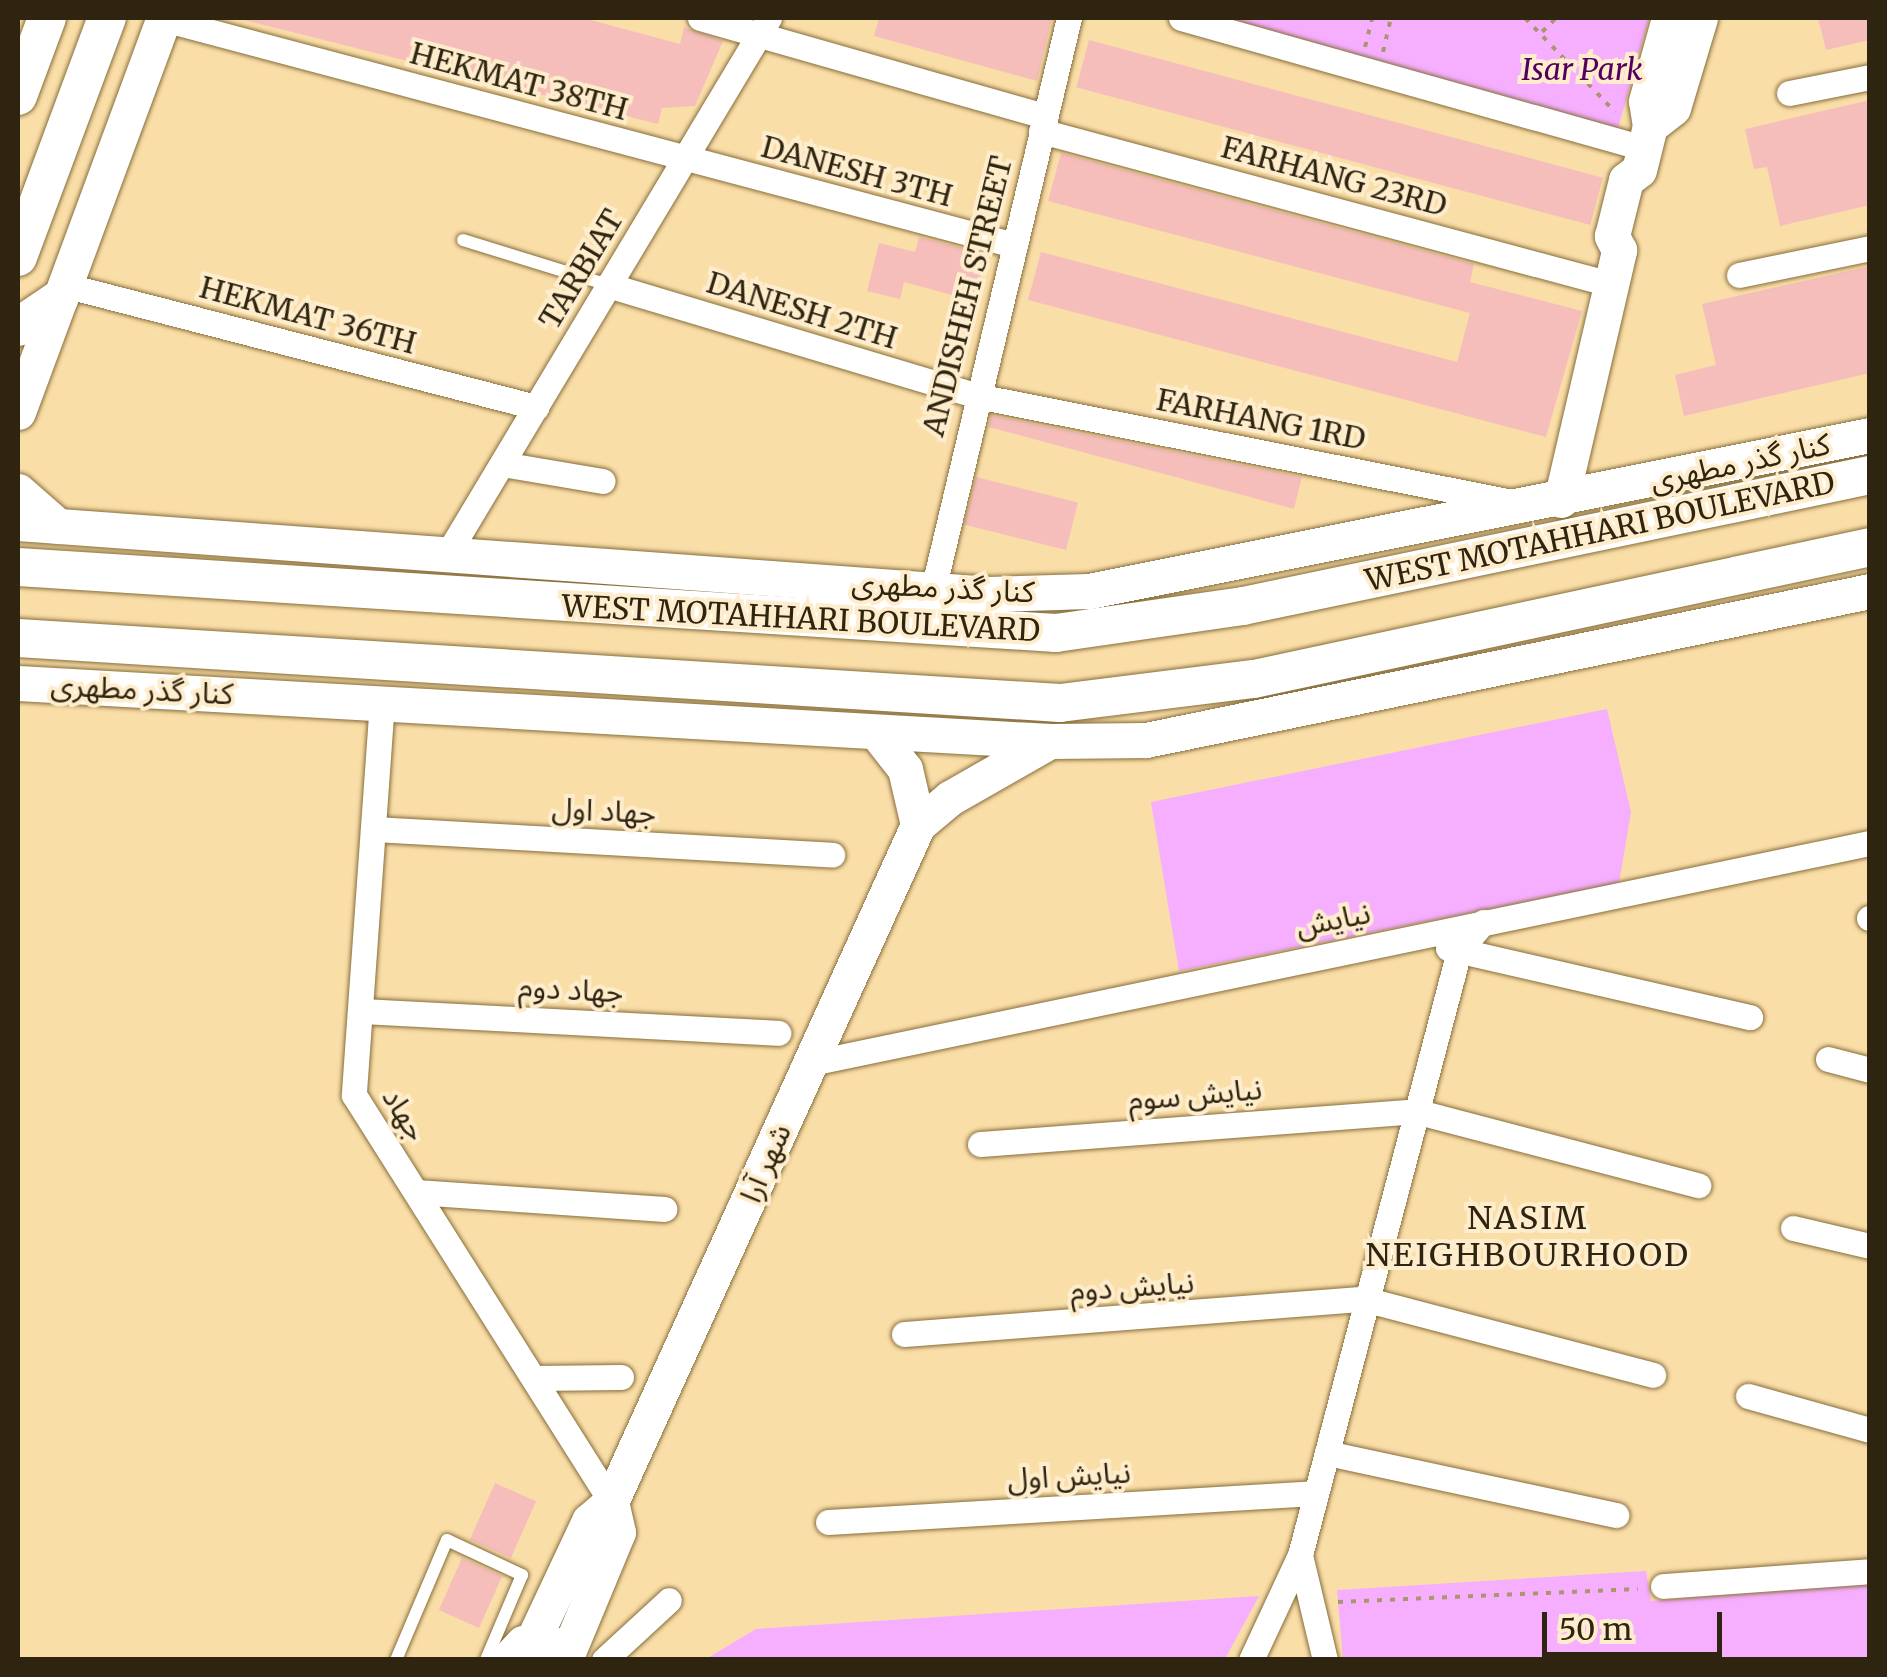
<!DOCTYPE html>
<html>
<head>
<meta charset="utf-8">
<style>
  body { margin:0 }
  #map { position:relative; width:1887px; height:1677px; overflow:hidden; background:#fadea8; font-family:Merriweather,"Noto Sans Arabic",serif }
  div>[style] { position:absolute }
  .green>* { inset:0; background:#f6aeff }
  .building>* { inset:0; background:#f5beba; transform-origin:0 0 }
  .path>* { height:4px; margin-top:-2px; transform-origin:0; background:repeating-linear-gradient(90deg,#aa956c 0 5px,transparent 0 13px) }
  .roads { filter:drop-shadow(0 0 2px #876e3b) drop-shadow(0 0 2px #876e3b) }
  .lane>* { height:12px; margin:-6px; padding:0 6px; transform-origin:6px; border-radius:6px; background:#fff }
  .street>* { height:25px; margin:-12.5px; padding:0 12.5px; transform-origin:12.5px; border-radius:12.5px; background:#fff }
  .secondary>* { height:35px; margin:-17.5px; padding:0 17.5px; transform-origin:17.5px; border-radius:17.5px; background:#fff }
  .primary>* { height:38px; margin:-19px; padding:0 19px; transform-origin:19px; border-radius:19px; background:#fff }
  span { translate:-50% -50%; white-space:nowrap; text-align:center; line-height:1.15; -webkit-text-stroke:8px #feedcd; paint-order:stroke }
  .park-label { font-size:30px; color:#53005d; font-style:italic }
  .street-label { font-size:30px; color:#2f240f }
  .neighbourhood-label { font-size:32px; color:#2f240f; letter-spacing:2.5px }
  .frame { position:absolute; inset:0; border:20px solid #2f240f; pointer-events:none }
  .scale { position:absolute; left:1542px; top:1612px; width:180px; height:45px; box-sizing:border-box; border:5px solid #2f240f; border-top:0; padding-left:12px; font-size:30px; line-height:35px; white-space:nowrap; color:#2f240f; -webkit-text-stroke:8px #feedcd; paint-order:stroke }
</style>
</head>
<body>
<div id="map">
  <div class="green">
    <div style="clip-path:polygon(1211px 18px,1649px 18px,1617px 132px)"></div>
    <div style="clip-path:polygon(1607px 709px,1631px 812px,1619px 883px,1179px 971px,1151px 802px)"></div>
    <div style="clip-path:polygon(1646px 1571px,1651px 1601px,1869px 1584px,1869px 1659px,1343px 1658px,1337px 1590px)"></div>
    <div style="clip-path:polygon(1259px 1596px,1225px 1659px,706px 1659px,756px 1629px)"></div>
  </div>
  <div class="building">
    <div style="clip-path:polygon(236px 18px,583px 18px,680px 44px,684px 27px,723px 41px,695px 106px,662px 108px,658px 124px)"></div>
    <div style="clip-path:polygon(879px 18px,1052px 18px,1037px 81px,874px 36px)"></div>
    <div style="clip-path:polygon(1818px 18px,1870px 18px,1870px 40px,1826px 50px)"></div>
    <div style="left:1089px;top:40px;width:532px;height:49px;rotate:15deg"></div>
    <div style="clip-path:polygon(1870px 100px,1870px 205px,1780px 226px,1767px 167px,1754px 169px,1745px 129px)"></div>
    <div style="clip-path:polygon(1061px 153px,1474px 264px,1470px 282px,1582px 311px,1546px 437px,1028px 300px,1041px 252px,1457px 362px,1470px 313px,1048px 201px)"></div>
    <div style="clip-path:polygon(919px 237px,986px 254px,974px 301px,904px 282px,900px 299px,867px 291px,879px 243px,915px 252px)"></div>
    <div style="clip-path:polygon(1870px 266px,1870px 373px,1684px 416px,1675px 375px,1716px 365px,1702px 304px)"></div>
    <div style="clip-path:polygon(991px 415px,1302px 477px,1294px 509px,989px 427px)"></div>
    <div style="left:976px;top:477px;width:105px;height:49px;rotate:14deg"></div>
    <div style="left:495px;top:1483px;width:45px;height:62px;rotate:24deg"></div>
    <div style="left:462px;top:1558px;width:44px;height:57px;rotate:24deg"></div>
  </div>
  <div class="path">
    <div style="left:1525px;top:18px;width:130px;rotate:46.2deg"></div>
    <div style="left:1542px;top:32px;width:20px;rotate:-45deg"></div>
    <div style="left:1365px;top:47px;width:30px;rotate:-76deg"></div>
    <div style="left:1383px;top:52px;width:35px;rotate:-77deg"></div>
    <div style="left:1338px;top:1602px;width:300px;rotate:-2.5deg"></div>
  </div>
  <div class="roads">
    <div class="lane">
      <div style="left:463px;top:240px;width:152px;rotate:17.2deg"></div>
      <div style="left:396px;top:1660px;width:130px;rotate:-67deg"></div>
      <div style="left:447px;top:1540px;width:83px;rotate:25deg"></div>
      <div style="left:522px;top:1575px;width:92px;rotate:113deg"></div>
    </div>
    <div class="street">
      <div style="left:700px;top:18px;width:359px;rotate:15.9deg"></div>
      <div style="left:1181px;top:18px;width:482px;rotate:15.7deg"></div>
      <div style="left:163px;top:19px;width:880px;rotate:14.87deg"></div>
      <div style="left:1789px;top:93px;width:83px;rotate:-11.2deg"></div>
      <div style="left:1041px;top:131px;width:589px;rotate:15.05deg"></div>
      <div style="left:1739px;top:275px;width:134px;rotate:-11.6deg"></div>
      <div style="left:64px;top:285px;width:488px;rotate:14.5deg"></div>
      <div style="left:608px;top:285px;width:385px;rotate:16.7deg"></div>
      <div style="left:977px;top:396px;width:545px;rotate:11.21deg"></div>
      <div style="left:502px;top:464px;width:102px;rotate:9.6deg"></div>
      <div style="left:448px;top:553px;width:624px;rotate:-59.04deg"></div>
      <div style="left:933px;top:590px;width:588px;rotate:-76.63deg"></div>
      <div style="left:382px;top:701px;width:395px;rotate:94.1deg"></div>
      <div style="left:354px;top:1095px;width:481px;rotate:57.7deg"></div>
      <div style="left:373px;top:829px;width:460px;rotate:3.2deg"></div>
      <div style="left:1869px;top:918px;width:1px"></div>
      <div style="left:1448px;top:948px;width:310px;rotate:12.9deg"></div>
      <div style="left:360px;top:1011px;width:419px;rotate:3deg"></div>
      <div style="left:1828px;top:1059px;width:43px;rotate:14.7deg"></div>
      <div style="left:811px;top:1063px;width:1082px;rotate:-11.74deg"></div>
      <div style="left:980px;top:1144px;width:436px;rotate:-4.3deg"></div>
      <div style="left:1415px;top:1111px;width:293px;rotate:14.7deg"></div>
      <div style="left:416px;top:1192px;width:249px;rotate:3.9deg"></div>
      <div style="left:1793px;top:1228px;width:79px;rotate:13.2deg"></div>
      <div style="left:904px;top:1334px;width:461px;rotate:-4.4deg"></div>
      <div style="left:1364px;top:1299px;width:299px;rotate:14.7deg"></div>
      <div style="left:534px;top:1378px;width:87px;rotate:-0.7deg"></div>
      <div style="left:1748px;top:1396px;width:127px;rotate:15.6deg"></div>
      <div style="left:1327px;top:1453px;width:296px;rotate:12.1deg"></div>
      <div style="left:828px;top:1522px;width:487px;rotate:-3.4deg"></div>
      <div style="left:1663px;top:1586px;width:208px;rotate:-4.1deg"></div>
      <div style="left:604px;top:1660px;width:88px;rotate:-42.7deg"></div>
      <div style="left:1251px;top:1660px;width:116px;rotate:-65deg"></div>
      <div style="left:1325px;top:1660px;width:108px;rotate:-103.4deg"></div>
      <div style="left:1300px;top:1555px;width:625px;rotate:-75.25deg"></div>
      <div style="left:1459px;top:951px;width:38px;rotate:-50deg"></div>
    </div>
    <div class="secondary">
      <div style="left:1650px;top:126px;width:29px;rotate:-38deg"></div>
      <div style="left:1673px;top:108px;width:94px;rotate:-73.3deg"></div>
      <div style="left:18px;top:412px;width:420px;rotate:-69.7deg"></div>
      <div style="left:18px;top:491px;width:53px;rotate:41.2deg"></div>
      <div style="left:1561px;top:500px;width:257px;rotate:-76.9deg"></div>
      <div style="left:1619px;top:250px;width:16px;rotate:-117deg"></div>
      <div style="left:1612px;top:236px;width:58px;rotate:-76deg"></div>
      <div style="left:1626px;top:180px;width:16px;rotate:-38deg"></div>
      <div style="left:1639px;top:170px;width:45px;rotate:-76deg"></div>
      <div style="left:1650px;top:126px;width:25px;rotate:-99deg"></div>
      <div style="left:1646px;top:101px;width:86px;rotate:-74.5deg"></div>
      <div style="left:18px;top:523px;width:974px;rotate:4.18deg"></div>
      <div style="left:989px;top:594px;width:100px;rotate:-1.7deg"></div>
      <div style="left:1089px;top:591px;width:796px;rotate:-11.3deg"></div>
      <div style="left:18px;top:683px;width:1034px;rotate:3.22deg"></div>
      <div style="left:1050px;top:741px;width:96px;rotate:-0.6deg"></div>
      <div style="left:1146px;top:740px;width:739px;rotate:-11.63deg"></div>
      <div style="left:876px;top:732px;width:47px;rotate:51.9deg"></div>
      <div style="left:905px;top:769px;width:57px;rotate:76.9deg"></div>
      <div style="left:533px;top:1640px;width:132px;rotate:-64.8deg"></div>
      <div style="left:589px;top:1521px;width:29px;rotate:-41deg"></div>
      <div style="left:611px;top:1502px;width:743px;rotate:-65.61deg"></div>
      <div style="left:918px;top:825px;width:42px;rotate:-40.2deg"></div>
      <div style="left:950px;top:798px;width:115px;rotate:-29.7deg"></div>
      <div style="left:566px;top:1657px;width:135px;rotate:-67.4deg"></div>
      <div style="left:618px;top:1532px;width:31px;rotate:-103deg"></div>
      <div style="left:507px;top:1660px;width:23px;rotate:-47deg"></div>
      <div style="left:523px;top:1643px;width:30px;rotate:2deg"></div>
    </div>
    <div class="primary">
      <div style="left:18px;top:96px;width:83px;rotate:-69.6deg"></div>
      <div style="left:18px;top:257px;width:255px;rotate:-69.6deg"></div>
      <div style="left:18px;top:327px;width:50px;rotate:-34.3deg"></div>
      <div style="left:18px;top:567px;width:1040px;rotate:3.64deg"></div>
      <div style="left:1056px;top:633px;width:189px;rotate:-8.2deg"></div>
      <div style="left:1243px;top:606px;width:641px;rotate:-11.8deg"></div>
      <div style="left:18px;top:638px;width:1044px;rotate:3.57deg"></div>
      <div style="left:1060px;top:703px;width:195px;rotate:-7.1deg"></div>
      <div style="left:1254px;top:679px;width:630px;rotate:-12.09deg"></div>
    </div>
  </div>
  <div class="park-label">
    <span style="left:1582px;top:69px">Isar Park</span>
  </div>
  <div class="street-label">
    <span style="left:519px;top:81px;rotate:15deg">HEKMAT 38TH</span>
    <span style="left:857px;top:171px;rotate:15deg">DANESH 3TH</span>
    <span style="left:1334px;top:176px;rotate:15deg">FARHANG 23RD</span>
    <span style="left:581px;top:269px;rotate:-59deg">TARBIAT</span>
    <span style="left:967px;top:296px;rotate:-76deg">ANDISHEH STREET</span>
    <span style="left:802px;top:310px;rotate:17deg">DANESH 2TH</span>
    <span style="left:308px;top:315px;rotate:15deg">HEKMAT 36TH</span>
    <span style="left:1261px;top:419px;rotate:11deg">FARHANG 1RD</span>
    <span style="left:1740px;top:462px;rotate:-12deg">کنار گذر مطهری</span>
    <span style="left:1600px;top:531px;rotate:-12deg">WEST MOTAHHARI BOULEVARD</span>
    <span style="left:943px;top:587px;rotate:3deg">کنار گذر مطهری</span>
    <span style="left:801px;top:618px;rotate:3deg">WEST MOTAHHARI BOULEVARD</span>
    <span style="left:142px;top:689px;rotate:3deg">کنار گذر مطهری</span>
    <span style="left:604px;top:810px;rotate:3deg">جهاد اول</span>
    <span style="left:1333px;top:919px;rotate:-11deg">نيايش</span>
    <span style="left:571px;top:989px;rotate:3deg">جهاد دوم</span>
    <span style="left:1195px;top:1094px;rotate:-5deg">نیایش سوم</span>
    <span style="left:405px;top:1114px;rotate:58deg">جهاد</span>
    <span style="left:765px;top:1163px;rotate:-66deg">شهر آرا</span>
    <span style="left:1132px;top:1286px;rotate:-4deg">نیایش دوم</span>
    <span style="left:1069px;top:1475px;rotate:-3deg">نیایش اول</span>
  </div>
  <div class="neighbourhood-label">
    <span style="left:1528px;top:1237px">NASIM<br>NEIGHBOURHOOD</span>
  </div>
  <div class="frame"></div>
  <div class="scale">50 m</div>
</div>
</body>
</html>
